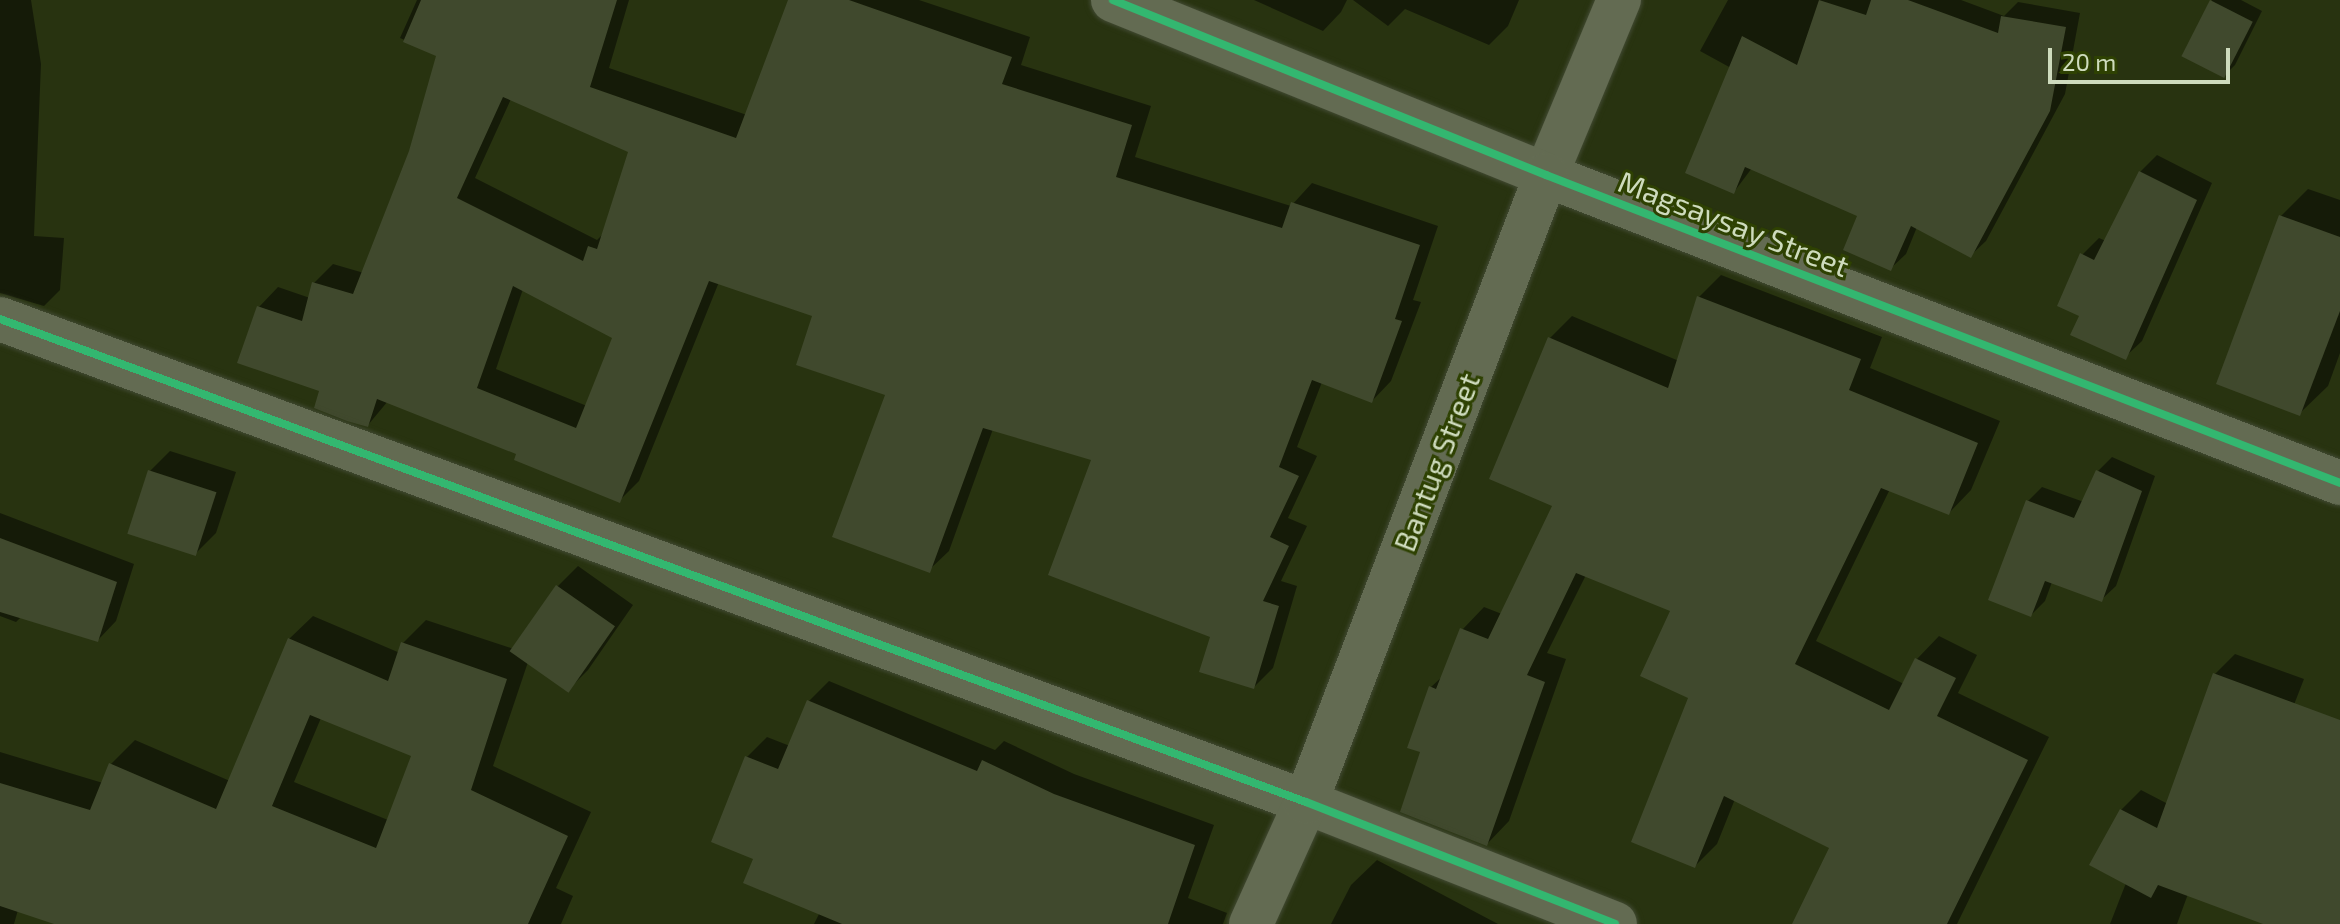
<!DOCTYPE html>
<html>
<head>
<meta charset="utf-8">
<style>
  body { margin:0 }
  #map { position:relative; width:2340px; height:924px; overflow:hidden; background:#283310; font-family:"Exo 2",sans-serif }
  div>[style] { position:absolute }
  .shadow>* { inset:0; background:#0007 }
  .building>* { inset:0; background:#40492d; transform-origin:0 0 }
  .roads { filter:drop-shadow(0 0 2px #424a33) drop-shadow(0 0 2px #424a33) }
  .minor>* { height:44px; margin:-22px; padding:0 22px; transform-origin:22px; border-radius:22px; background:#636b52 }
  .tertiary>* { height:44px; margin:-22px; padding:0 22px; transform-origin:22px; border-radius:22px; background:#636b52 }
  .cycleway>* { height:8px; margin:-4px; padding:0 4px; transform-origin:4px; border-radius:4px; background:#33b770 }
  span { translate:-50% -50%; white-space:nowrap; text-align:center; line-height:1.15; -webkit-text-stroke:6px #2e4102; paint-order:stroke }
  .street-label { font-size:30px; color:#cedbbd }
  .scale { position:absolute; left:2048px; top:48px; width:182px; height:36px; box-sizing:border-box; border:4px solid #cedbbd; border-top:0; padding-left:10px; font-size:24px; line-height:28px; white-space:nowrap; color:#cedbbd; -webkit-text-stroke:6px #2e4102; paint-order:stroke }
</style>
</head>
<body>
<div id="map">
  <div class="shadow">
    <div style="clip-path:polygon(0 0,31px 0,41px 64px,34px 236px,64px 238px,60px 290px,44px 306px,0 293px)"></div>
    <div style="clip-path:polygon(evenodd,417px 0,629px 0,609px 68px,747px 115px,790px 0,919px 0,1030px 37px,1021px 65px,1151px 106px,1135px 157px,1291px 206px,1312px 183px,1438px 226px,1413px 300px,1421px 302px,1391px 381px,1372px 401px,1322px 382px,1297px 447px,1317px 456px,1288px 518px,1307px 526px,1281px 581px,1297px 586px,1273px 668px,1254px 687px,1212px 636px,1094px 459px,993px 429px,949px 551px,929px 570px,887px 393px,815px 315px,719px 282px,639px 481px,620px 500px,519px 453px,388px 401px,368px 425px,321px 389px,259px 307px,278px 287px,310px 298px,314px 283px,333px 264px,364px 273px,411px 151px,438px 54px,400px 38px,417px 0,511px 99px,631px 151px,604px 233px,597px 240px,475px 178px,511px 99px,417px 0,523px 289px,615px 337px,587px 406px,496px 369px,523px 289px)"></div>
    <div style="clip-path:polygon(1254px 0,1347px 0,1341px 12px,1323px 31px)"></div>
    <div style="clip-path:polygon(1353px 0,1519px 0,1508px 26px,1489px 45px,1405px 9px,1388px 26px)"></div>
    <div style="clip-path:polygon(1728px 0,1961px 0,2004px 16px,2018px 2px,2080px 13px,2065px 94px,1986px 241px,1971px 255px,1917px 227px,1906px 254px,1891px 268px,1860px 215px,1752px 168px,1734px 192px,1731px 68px,1700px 51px)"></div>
    <div style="clip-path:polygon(2212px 0,2241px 0,2262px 11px,2235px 65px,2225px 75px,2185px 55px)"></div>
    <div style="clip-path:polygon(2157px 155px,2212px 183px,2142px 341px,2125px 357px,2082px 315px,2082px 255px,2099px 238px,2106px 241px,2140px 172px)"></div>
    <div style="clip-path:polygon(2308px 189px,2340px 200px,2340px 353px,2328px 386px,2300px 413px,2281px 216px)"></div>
    <div style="clip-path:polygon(1721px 275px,1882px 337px,1870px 368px,2000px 421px,1971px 490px,1949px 513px,1890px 489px,1816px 641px,1904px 684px,1917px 659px,1939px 636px,1977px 655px,1958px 693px,2049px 737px,1957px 924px,1795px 924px,1832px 847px,1735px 799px,1717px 844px,1695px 866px,1690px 697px,1673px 610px,1586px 575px,1547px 653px,1566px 659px,1509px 821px,1487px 844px,1422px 751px,1431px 687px,1444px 675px,1462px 630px,1484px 607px,1502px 614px,1555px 505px,1549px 339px,1572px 316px,1679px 361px,1699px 297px)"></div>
    <div style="clip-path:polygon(170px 451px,236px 472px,216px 533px,196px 553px,150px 471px)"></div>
    <div style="clip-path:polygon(2112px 457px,2155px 476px,2116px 586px,2101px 600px,2052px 582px,2045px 601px,2031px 615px,2028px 501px,2042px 487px,2084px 502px,2098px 471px)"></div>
    <div style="clip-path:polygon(0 513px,134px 564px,116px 621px,98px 640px,21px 617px,16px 622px,0 616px)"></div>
    <div style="clip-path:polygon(evenodd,578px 566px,633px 605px,588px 670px,568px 690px,528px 662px,493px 766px,591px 812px,556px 888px,573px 896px,561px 924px,60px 924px,18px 910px,14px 924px,0 924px,0 752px,103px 783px,111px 764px,135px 740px,230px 781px,289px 639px,313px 616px,400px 653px,403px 643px,426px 620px,514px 649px,558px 586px,578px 566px,321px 718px,413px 755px,388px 820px,294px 782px,321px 718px)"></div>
    <div style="clip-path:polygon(2235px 654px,2304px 679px,2290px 715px,2340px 733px,2340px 924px,2269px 924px,2188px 894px,2177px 924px,2110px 924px,2126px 883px,2121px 810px,2141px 790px,2168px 804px,2215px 674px)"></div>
    <div style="clip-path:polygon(829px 681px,995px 750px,1004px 741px,1074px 774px,1214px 825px,1188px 898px,1227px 913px,1223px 924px,814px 924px,820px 912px,755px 858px,747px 757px,767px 737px,790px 746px,809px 701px)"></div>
    <div style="clip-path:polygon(1377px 860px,1498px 924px,1331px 924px,1351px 885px)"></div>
  </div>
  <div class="building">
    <div style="clip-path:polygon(evenodd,421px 0,617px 0,590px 87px,736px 138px,788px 0,849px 0,1012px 57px,1002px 84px,1132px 125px,1116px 177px,1282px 228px,1291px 202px,1420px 245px,1395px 319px,1402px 321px,1372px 403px,1312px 380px,1279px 467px,1299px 476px,1270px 537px,1289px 546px,1263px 601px,1279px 606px,1254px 689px,1199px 672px,1210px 637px,1048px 575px,1091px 460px,983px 428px,930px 573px,832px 537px,885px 395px,796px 365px,812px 316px,709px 281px,620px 503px,514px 460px,516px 454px,377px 399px,368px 427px,347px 421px,314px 408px,319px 391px,237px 363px,257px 306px,302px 321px,312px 282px,353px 294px,409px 151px,436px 56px,403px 42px,421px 0,503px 97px,628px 152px,597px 249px,588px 246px,583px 261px,457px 198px,503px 97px,421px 0,513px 286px,612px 338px,576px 428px,477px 388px,513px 286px)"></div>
    <div style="clip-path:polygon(1819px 0,1866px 15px,1871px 0,1908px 0,1998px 33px,2001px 16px,2066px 27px,2050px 111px,1971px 258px,1911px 226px,1891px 271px,1843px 250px,1857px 216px,1745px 167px,1734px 194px,1685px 173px,1742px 36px,1797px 65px)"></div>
    <div style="left:2210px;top:0;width:48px;height:63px;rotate:27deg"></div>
    <div style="clip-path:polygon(2139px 171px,2197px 200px,2126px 360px,2070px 335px,2079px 316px,2057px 306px,2080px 253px,2094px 260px)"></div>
    <div style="clip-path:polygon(2279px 215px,2340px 237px,2340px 311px,2300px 416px,2216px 384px)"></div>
    <div style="clip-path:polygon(1697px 296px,1861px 359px,1849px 390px,1978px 443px,1949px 515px,1881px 488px,1795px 664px,1889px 710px,1915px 658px,1956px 678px,1937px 716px,2028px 760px,1947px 924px,1792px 924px,1829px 848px,1724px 796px,1695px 868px,1631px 842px,1688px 698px,1640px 676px,1670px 611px,1576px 573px,1527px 675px,1545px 682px,1487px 846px,1400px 812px,1420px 752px,1407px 748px,1429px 686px,1436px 689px,1460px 628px,1488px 639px,1552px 506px,1489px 479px,1548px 337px,1668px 388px)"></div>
    <div style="left:148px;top:470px;width:72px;height:67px;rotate:18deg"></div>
    <div style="clip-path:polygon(2096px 470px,2142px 491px,2102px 602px,2045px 581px,2031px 617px,1988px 600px,2026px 500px,2074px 518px)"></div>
    <div style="clip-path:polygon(0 538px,117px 582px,98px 642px,0 612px)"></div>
    <div style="left:556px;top:585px;width:72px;height:81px;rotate:35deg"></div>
    <div style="clip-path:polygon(evenodd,288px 638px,388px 681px,401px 642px,507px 679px,471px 790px,568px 836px,528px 924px,54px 924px,0 906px,0 783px,90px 810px,109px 763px,216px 809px,288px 638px,310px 715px,411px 756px,376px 848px,272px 806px,310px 715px)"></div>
    <div style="clip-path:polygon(2213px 673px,2340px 720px,2340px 924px,2263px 924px,2158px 885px,2151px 898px,2089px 865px,2120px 809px,2157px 828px)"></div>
    <div style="clip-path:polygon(807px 700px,977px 771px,982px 760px,1054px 794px,1195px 845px,1168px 924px,842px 924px,743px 883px,753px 859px,711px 842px,745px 756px,778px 769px)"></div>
  </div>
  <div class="roads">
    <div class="minor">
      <div style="left:1546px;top:175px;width:190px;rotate:-67.4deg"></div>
      <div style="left:0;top:319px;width:1392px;rotate:20.3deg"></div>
      <div style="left:1306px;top:802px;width:332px;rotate:21.5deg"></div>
    </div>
    <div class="tertiary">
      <div style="left:1113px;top:0;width:467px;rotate:22deg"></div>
      <div style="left:1546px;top:175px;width:852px;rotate:21.2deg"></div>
      <div style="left:1251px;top:924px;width:134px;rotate:-65.7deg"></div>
      <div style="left:1306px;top:802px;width:671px;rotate:-69.05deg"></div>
    </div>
  </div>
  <div class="cycleway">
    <div style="left:1113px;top:0;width:467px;rotate:22deg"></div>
    <div style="left:1546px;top:175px;width:852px;rotate:21.2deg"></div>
    <div style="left:0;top:319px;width:1392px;rotate:20.3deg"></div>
    <div style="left:1306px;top:802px;width:332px;rotate:21.5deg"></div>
  </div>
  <div class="street-label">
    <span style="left:1734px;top:223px;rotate:21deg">Magsaysay Street</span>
    <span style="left:1436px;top:462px;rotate:-69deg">Bantug Street</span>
  </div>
  <div class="scale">20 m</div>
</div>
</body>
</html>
